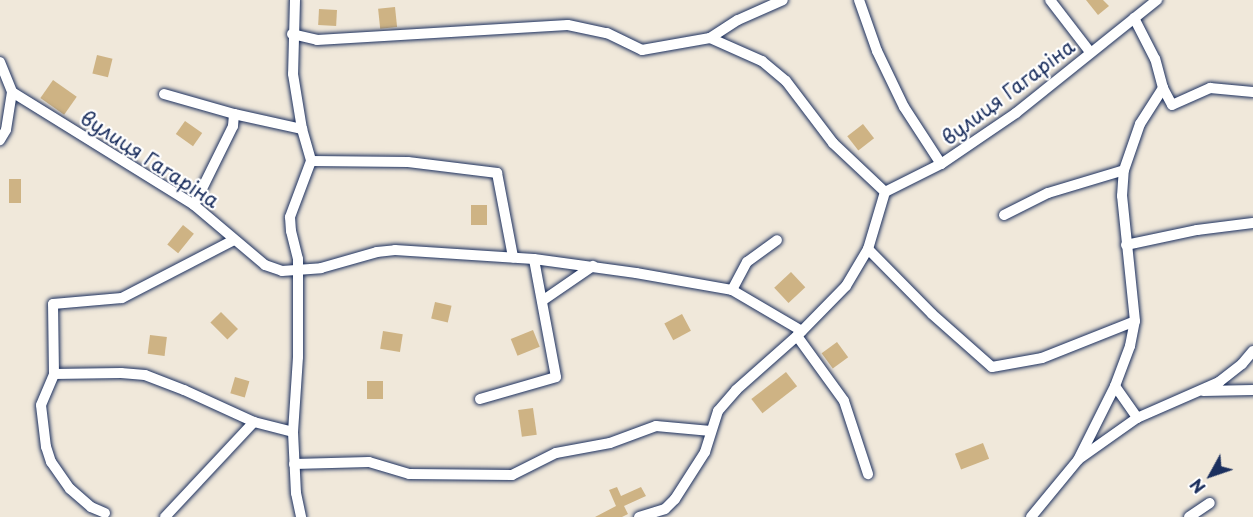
<!DOCTYPE html>
<html>
<head>
<meta charset="utf-8">
<style>
  body { margin:0 }
  #map { position:relative; width:1253px; height:517px; overflow:hidden; background:#f0e8da; font-family:"Playpen Sans",sans-serif }
  div>[style] { position:absolute }
  .building>* { inset:0; background:#ceb384; transform-origin:0 0 }
  .roads { filter:drop-shadow(0 0 2px #1b2f5e) drop-shadow(0 0 2px #1b2f5e) }
  .street>* { height:10px; margin:-5px; padding:0 5px; transform-origin:5px; border-radius:5px; background:#fff }
  span { translate:-50% -50%; white-space:nowrap; text-align:center; line-height:1.15; -webkit-text-stroke:4.5px #fff; paint-order:stroke }
  .street-label { font-size:20px; color:#1b2f5e }
  .north { position:absolute; left:1181px; top:445px; width:60px; height:60px; -webkit-text-stroke:4px #fff; paint-order:stroke; rotate:230deg; font-size:16px; font-weight:700; line-height:24px; text-align:center; color:#1b2f5e }
  .north::after { content:''; display:block; margin:auto; width:21px; height:27px; background:#1b2f5e; clip-path:polygon(50% 0,100% 100%,50% 72%,0 100%) }
</style>
</head>
<body>
<div id="map">
  <div class="building">
    <div style="clip-path:polygon(1086px 0,1103px 0,1109px 6px,1098px 15px)"></div>
    <div style="left:395px;top:7px;width:20px;height:17px;rotate:84deg"></div>
    <div style="left:319px;top:9px;width:18px;height:16px;rotate:3deg"></div>
    <div style="left:97px;top:55px;width:16px;height:19px;rotate:14deg"></div>
    <div style="left:53px;top:80px;width:29px;height:22px;rotate:35deg"></div>
    <div style="left:185px;top:121px;width:21px;height:16px;rotate:35deg"></div>
    <div style="left:863px;top:124px;width:18px;height:20px;rotate:52deg"></div>
    <div style="left:9px;top:179px;width:12px;height:24px"></div>
    <div style="left:471px;top:205px;width:16px;height:20px"></div>
    <div style="left:183px;top:225px;width:14px;height:25px;rotate:39deg"></div>
    <div style="left:791px;top:272px;width:21px;height:23px;rotate:47deg"></div>
    <div style="left:435px;top:302px;width:17px;height:17px;rotate:13deg"></div>
    <div style="left:221px;top:312px;width:24px;height:15px;rotate:45deg"></div>
    <div style="left:682px;top:314px;width:19px;height:20px;rotate:62deg"></div>
    <div style="left:533px;top:330px;width:18px;height:24px;rotate:68deg"></div>
    <div style="left:383px;top:331px;width:20px;height:18px;rotate:9deg"></div>
    <div style="left:150px;top:335px;width:17px;height:19px;rotate:7deg"></div>
    <div style="left:837px;top:342px;width:19px;height:19px;rotate:54deg"></div>
    <div style="left:786px;top:372px;width:18px;height:44px;rotate:52deg"></div>
    <div style="left:235px;top:377px;width:15px;height:17px;rotate:16deg"></div>
    <div style="left:367px;top:381px;width:16px;height:18px"></div>
    <div style="left:533px;top:408px;width:27px;height:15px;rotate:82deg"></div>
    <div style="left:983px;top:443px;width:17px;height:30px;rotate:69deg"></div>
    <div style="clip-path:polygon(617px 487px,621px 496px,641px 487px,646px 496px,624px 506px,628px 514px,622px 517px,595px 517px,616px 506px,609px 490px)"></div>
  </div>
  <div class="roads">
    <div class="street">
      <div style="left:295px;top:0;width:74px;rotate:91.5deg"></div>
      <div style="left:293px;top:74px;width:56px;rotate:80.7deg"></div>
      <div style="left:859px;top:0;width:54px;rotate:70.6deg"></div>
      <div style="left:877px;top:51px;width:62px;rotate:64.3deg"></div>
      <div style="left:904px;top:107px;width:68px;rotate:57deg"></div>
      <div style="left:1050px;top:0;width:66px;rotate:52.4deg"></div>
      <div style="left:292px;top:34px;width:26px;rotate:13deg"></div>
      <div style="left:317px;top:40px;width:251px;rotate:-3.4deg"></div>
      <div style="left:568px;top:25px;width:40px;rotate:12deg"></div>
      <div style="left:607px;top:33px;width:39px;rotate:26deg"></div>
      <div style="left:642px;top:50px;width:69px;rotate:-10deg"></div>
      <div style="left:710px;top:38px;width:57px;rotate:23.9deg"></div>
      <div style="left:762px;top:61px;width:31px;rotate:40deg"></div>
      <div style="left:786px;top:81px;width:78px;rotate:52.8deg"></div>
      <div style="left:833px;top:143px;width:71px;rotate:43.3deg"></div>
      <div style="left:710px;top:38px;width:33px;rotate:-33deg"></div>
      <div style="left:738px;top:20px;width:49px;rotate:-24deg"></div>
      <div style="left:0;top:62px;width:32px;rotate:68deg"></div>
      <div style="left:12px;top:92px;width:38px;rotate:99deg"></div>
      <div style="left:6px;top:130px;width:12px;rotate:121deg"></div>
      <div style="left:1163px;top:88px;width:19px;rotate:62deg"></div>
      <div style="left:1172px;top:105px;width:42px;rotate:-24.1deg"></div>
      <div style="left:1210px;top:88px;width:43px;rotate:5.3deg"></div>
      <div style="left:12px;top:92px;width:214px;rotate:31.8deg"></div>
      <div style="left:194px;top:205px;width:93px;rotate:40.2deg"></div>
      <div style="left:265px;top:265px;width:18px;rotate:19deg"></div>
      <div style="left:282px;top:271px;width:39px;rotate:-4deg"></div>
      <div style="left:321px;top:268px;width:58px;rotate:-15.9deg"></div>
      <div style="left:377px;top:252px;width:18px;rotate:-6deg"></div>
      <div style="left:395px;top:250px;width:139px;rotate:3.7deg"></div>
      <div style="left:534px;top:259px;width:103px;rotate:7.8deg"></div>
      <div style="left:636px;top:273px;width:97px;rotate:10deg"></div>
      <div style="left:732px;top:290px;width:81px;rotate:30.4deg"></div>
      <div style="left:164px;top:94px;width:73px;rotate:15.9deg"></div>
      <div style="left:234px;top:114px;width:70px;rotate:12.4deg"></div>
      <div style="left:302px;top:129px;width:33px;rotate:74deg"></div>
      <div style="left:311px;top:161px;width:60px;rotate:110.6deg"></div>
      <div style="left:290px;top:217px;width:14px;rotate:86deg"></div>
      <div style="left:291px;top:231px;width:29px;rotate:76deg"></div>
      <div style="left:298px;top:259px;width:98px;rotate:90deg"></div>
      <div style="left:298px;top:357px;width:75px;rotate:93.8deg"></div>
      <div style="left:293px;top:432px;width:61px;rotate:87.2deg"></div>
      <div style="left:296px;top:493px;width:25px;rotate:78deg"></div>
      <div style="left:311px;top:161px;width:97px;rotate:0.6deg"></div>
      <div style="left:408px;top:162px;width:90px;rotate:7deg"></div>
      <div style="left:497px;top:173px;width:86px;rotate:79.2deg"></div>
      <div style="left:194px;top:205px;width:88px;rotate:-63.7deg"></div>
      <div style="left:233px;top:126px;width:12px;rotate:-85deg"></div>
      <div style="left:1004px;top:215px;width:49px;rotate:-26.6deg"></div>
      <div style="left:1048px;top:193px;width:79px;rotate:-16.8deg"></div>
      <div style="left:1126px;top:245px;width:73px;rotate:-11.9deg"></div>
      <div style="left:1197px;top:230px;width:56px;rotate:-7.1deg"></div>
      <div style="left:868px;top:249px;width:91px;rotate:45.4deg"></div>
      <div style="left:932px;top:314px;width:80px;rotate:41.5deg"></div>
      <div style="left:992px;top:367px;width:51px;rotate:-10.2deg"></div>
      <div style="left:1042px;top:358px;width:100px;rotate:-21.7deg"></div>
      <div style="left:732px;top:290px;width:32px;rotate:-62deg"></div>
      <div style="left:747px;top:262px;width:37px;rotate:-36deg"></div>
      <div style="left:542px;top:301px;width:62px;rotate:-34.5deg"></div>
      <div style="left:797px;top:336px;width:80px;rotate:54.1deg"></div>
      <div style="left:844px;top:401px;width:77px;rotate:71.8deg"></div>
      <div style="left:54px;top:374px;width:67px;rotate:-0.9deg"></div>
      <div style="left:121px;top:373px;width:24px;rotate:5deg"></div>
      <div style="left:145px;top:375px;width:42px;rotate:21deg"></div>
      <div style="left:184px;top:390px;width:77px;rotate:24.6deg"></div>
      <div style="left:254px;top:422px;width:40px;rotate:14.4deg"></div>
      <div style="left:1115px;top:386px;width:39px;rotate:55deg"></div>
      <div style="left:1203px;top:391px;width:50px;rotate:-1.1deg"></div>
      <div style="left:480px;top:399px;width:79px;rotate:-16.1deg"></div>
      <div style="left:556px;top:377px;width:120px;rotate:-100.6deg"></div>
      <div style="left:1079px;top:459px;width:71px;rotate:-35.3deg"></div>
      <div style="left:1137px;top:418px;width:90px;rotate:-23.7deg"></div>
      <div style="left:1219px;top:382px;width:29px;rotate:-38deg"></div>
      <div style="left:1242px;top:364px;width:17px;rotate:-50deg"></div>
      <div style="left:294px;top:464px;width:75px;rotate:-1.5deg"></div>
      <div style="left:369px;top:462px;width:42px;rotate:16.7deg"></div>
      <div style="left:409px;top:474px;width:103px;rotate:0.6deg"></div>
      <div style="left:512px;top:475px;width:49px;rotate:-26.6deg"></div>
      <div style="left:556px;top:453px;width:55px;rotate:-10.5deg"></div>
      <div style="left:610px;top:443px;width:49px;rotate:-20.3deg"></div>
      <div style="left:656px;top:426px;width:55px;rotate:5.2deg"></div>
      <div style="left:105px;top:513px;width:15px;rotate:-157deg"></div>
      <div style="left:91px;top:507px;width:28px;rotate:-139deg"></div>
      <div style="left:70px;top:489px;width:33px;rotate:-125deg"></div>
      <div style="left:51px;top:462px;width:16px;rotate:-108deg"></div>
      <div style="left:46px;top:447px;width:42px;rotate:-96.8deg"></div>
      <div style="left:41px;top:405px;width:34px;rotate:-67deg"></div>
      <div style="left:54px;top:374px;width:70px;rotate:-90.8deg"></div>
      <div style="left:53px;top:304px;width:69px;rotate:-5deg"></div>
      <div style="left:122px;top:298px;width:126px;rotate:-27.4deg"></div>
      <div style="left:165px;top:517px;width:130px;rotate:-46.9deg"></div>
      <div style="left:639px;top:517px;width:27px;rotate:-17deg"></div>
      <div style="left:665px;top:509px;width:14px;rotate:-45deg"></div>
      <div style="left:675px;top:499px;width:56px;rotate:-57.4deg"></div>
      <div style="left:705px;top:452px;width:43px;rotate:-72.4deg"></div>
      <div style="left:718px;top:411px;width:28px;rotate:-49deg"></div>
      <div style="left:736px;top:390px;width:81px;rotate:-41.5deg"></div>
      <div style="left:797px;top:336px;width:70px;rotate:-45.6deg"></div>
      <div style="left:846px;top:286px;width:43px;rotate:-59.3deg"></div>
      <div style="left:868px;top:249px;width:59px;rotate:-73.4deg"></div>
      <div style="left:885px;top:192px;width:63px;rotate:-26.6deg"></div>
      <div style="left:941px;top:164px;width:91px;rotate:-34.2deg"></div>
      <div style="left:1016px;top:113px;width:181px;rotate:-38.7deg"></div>
      <div style="left:1031px;top:517px;width:74px;rotate:-50.5deg"></div>
      <div style="left:1078px;top:460px;width:83px;rotate:-63.4deg"></div>
      <div style="left:1115px;top:386px;width:43px;rotate:-69.4deg"></div>
      <div style="left:1130px;top:346px;width:25px;rotate:-79deg"></div>
      <div style="left:1135px;top:321px;width:126px;rotate:-95.9deg"></div>
      <div style="left:1122px;top:196px;width:26px;rotate:-86deg"></div>
      <div style="left:1124px;top:170px;width:49px;rotate:-70.8deg"></div>
      <div style="left:1140px;top:124px;width:43px;rotate:-57.4deg"></div>
      <div style="left:1163px;top:88px;width:30px;rotate:-105deg"></div>
      <div style="left:1155px;top:59px;width:46px;rotate:-117.1deg"></div>
      <div style="left:1189px;top:517px;width:25px;rotate:-34deg"></div>
    </div>
  </div>
  <div class="street-label">
    <span style="left:1008px;top:92px;rotate:-37deg">вулиця Гагаріна</span>
    <span style="left:150px;top:159px;rotate:33deg">вулиця Гагаріна</span>
  </div>
  <div class="north">N</div>
</div>
</body>
</html>
